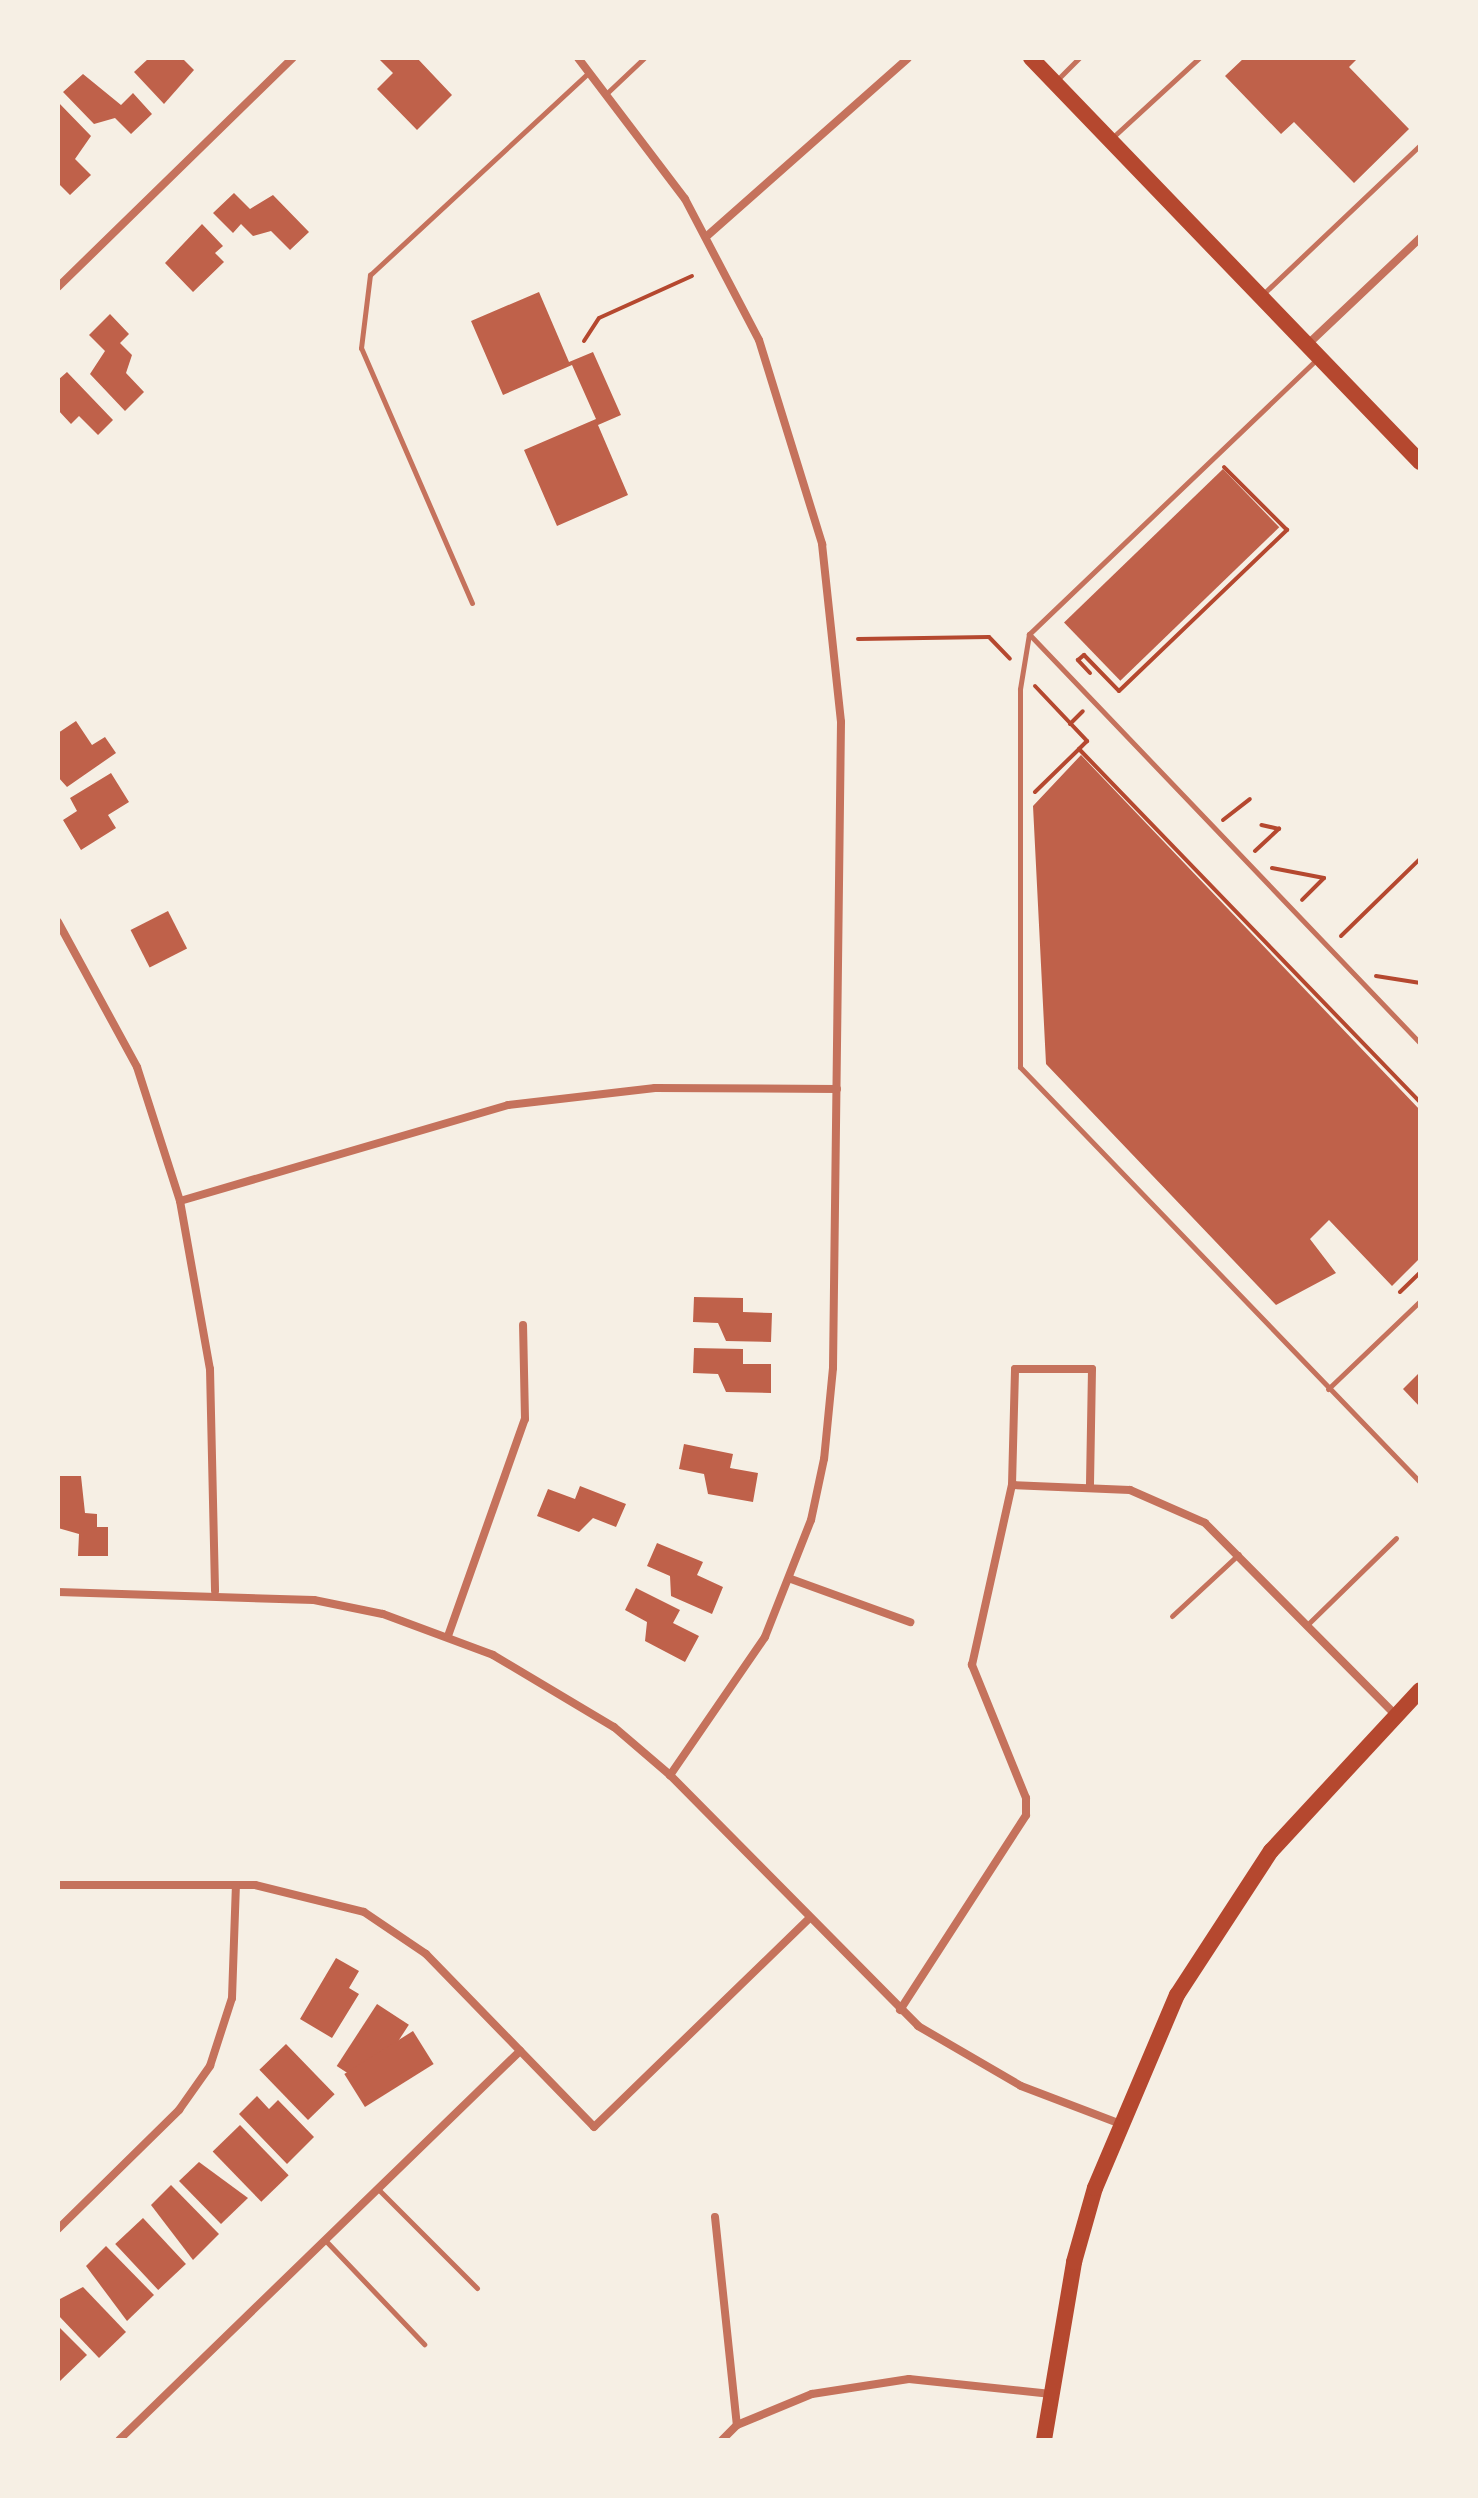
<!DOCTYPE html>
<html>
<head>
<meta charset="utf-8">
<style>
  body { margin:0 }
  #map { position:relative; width:1478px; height:2498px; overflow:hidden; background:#f6efe4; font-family:Mulish,sans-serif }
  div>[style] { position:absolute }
  .building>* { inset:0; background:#bf614a; transform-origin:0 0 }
  .path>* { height:4px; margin:-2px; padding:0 2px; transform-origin:2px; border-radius:2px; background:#b5482f }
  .service>* { height:5px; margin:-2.5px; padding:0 2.5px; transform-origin:2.5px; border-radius:2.5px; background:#c5725c }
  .minor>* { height:8px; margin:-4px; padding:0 4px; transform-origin:4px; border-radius:4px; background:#c5725c }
  .secondary>* { height:16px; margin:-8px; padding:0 8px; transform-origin:8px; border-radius:8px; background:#b5482f }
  span { translate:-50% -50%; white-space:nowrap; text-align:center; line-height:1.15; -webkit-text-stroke:6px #f6efe4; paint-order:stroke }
  .frame { position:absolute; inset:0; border:60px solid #f6efe4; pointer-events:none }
</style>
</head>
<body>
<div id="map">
  <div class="building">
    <div style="clip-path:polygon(149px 58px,182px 58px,194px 70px,164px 104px,134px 72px)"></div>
    <div style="clip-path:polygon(378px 58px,417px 58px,452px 95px,417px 130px,377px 89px,393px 73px)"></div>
    <div style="clip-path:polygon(1244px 58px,1358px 58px,1349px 67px,1409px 129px,1354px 183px,1294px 122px,1281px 134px,1225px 76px)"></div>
    <div style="clip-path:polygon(83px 74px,121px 105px,133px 93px,152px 114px,131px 134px,115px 118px,94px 124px,63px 92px)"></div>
    <div style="clip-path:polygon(58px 102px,91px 136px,75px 159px,91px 175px,70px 195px,58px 183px)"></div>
    <div style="clip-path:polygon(234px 193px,250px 209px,273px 195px,309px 232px,290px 250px,271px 231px,253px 236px,241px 224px,233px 233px,213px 213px)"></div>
    <div style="clip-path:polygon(202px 224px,223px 246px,215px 253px,224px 262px,193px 292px,165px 263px)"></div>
    <div style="clip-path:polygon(539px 292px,569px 362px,593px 352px,621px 415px,598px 425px,628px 495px,557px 526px,524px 450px,596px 419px,572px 365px,503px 395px,471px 321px)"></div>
    <div style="clip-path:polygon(110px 314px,129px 334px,120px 343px,132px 355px,126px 373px,144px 392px,125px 411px,90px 374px,105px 351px,89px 335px)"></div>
    <div style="clip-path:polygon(67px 372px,113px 420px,98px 435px,79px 416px,71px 424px,58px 410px,58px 380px)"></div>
    <div style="left:1223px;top:469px;width:81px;height:221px;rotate:46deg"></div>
    <div style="clip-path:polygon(76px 721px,92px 745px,105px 737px,116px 753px,67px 787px,58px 777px,58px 733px)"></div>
    <div style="clip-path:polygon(1081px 755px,1420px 1110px,1420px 1258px,1392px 1286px,1329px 1220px,1310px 1239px,1336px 1273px,1276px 1305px,1046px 1064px,1033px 806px)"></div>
    <div style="clip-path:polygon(111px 773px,129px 802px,108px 815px,116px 828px,81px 850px,63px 820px,77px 811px,70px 798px)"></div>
    <div style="left:168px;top:911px;width:42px;height:42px;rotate:63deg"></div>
    <div style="clip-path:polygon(694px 1297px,743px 1298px,743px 1312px,772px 1313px,771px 1342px,726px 1341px,718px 1323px,693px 1322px)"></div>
    <div style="clip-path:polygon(694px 1348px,743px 1349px,743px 1364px,771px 1364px,771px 1393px,726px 1392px,718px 1374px,693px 1373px)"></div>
    <div style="clip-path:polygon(1420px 1372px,1420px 1407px,1403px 1389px)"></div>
    <div style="clip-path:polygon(684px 1444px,733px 1454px,730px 1468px,758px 1473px,753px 1502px,708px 1494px,704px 1474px,679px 1469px)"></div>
    <div style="clip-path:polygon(58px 1476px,81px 1476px,85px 1513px,97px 1514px,97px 1527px,108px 1527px,108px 1556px,78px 1556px,79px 1534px,58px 1528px)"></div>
    <div style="clip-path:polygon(580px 1486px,626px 1504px,616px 1527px,593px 1518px,579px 1532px,537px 1516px,548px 1489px,575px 1499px)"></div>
    <div style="clip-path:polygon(657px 1543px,703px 1562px,697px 1575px,723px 1587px,712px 1614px,671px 1596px,670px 1576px,647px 1566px)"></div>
    <div style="clip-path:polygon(636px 1588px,680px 1610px,673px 1623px,699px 1636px,685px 1662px,645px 1641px,647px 1622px,625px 1610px)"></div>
    <div style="clip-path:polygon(336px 1958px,359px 1971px,349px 1988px,359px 1994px,332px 2038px,300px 2019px)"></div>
    <div style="left:377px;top:2004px;width:38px;height:74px;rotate:33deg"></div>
    <div style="left:413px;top:2031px;width:39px;height:81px;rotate:58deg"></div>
    <div style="left:286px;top:2044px;width:70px;height:37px;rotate:46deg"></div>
    <div style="clip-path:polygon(257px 2096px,269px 2109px,278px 2100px,314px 2137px,287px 2164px,239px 2114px)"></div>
    <div style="left:240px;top:2125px;width:70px;height:38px;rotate:46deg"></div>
    <div style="clip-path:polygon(199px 2162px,248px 2198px,221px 2224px,179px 2181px)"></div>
    <div style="clip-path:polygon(171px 2185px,219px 2234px,193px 2260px,151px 2205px)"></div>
    <div style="left:143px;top:2218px;width:63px;height:38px;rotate:47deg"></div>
    <div style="clip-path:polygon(106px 2246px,154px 2295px,127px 2321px,86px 2266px)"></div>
    <div style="clip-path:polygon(83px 2287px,126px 2332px,99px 2358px,58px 2315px,58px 2300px)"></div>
    <div style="clip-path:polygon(58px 2326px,87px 2355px,60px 2381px,58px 2379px)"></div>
  </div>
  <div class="path">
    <div style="left:584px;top:341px;width:27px;rotate:-57deg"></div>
    <div style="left:599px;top:318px;width:102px;rotate:-24.3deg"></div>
    <div style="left:858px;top:639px;width:131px;rotate:-0.9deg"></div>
    <div style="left:989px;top:637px;width:30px;rotate:46deg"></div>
    <div style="left:1090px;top:673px;width:18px;rotate:-133deg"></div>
    <div style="left:1078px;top:660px;width:8px;rotate:-40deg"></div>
    <div style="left:1084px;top:655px;width:50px;rotate:45.8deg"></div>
    <div style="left:1119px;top:691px;width:233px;rotate:-43.8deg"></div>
    <div style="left:1287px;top:530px;width:89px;rotate:-135deg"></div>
    <div style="left:1035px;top:686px;width:76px;rotate:46.6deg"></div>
    <div style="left:1087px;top:741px;width:11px;rotate:135deg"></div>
    <div style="left:1079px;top:749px;width:491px;rotate:46deg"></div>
    <div style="left:1070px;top:724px;width:18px;rotate:-45deg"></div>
    <div style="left:1035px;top:792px;width:62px;rotate:-44.3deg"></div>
    <div style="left:1223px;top:820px;width:34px;rotate:-38deg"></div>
    <div style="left:1255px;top:851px;width:33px;rotate:-43deg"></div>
    <div style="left:1279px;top:829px;width:18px;rotate:-167deg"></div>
    <div style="left:1272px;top:868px;width:53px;rotate:10.9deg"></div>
    <div style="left:1324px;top:878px;width:31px;rotate:135deg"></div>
    <div style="left:1341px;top:936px;width:110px;rotate:-44.3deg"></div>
    <div style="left:1376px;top:976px;width:45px;rotate:9deg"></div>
    <div style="left:1400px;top:1292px;width:28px;rotate:-44deg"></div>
  </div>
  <div class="service">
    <div style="left:1058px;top:79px;width:30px;rotate:-45deg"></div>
    <div style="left:607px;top:93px;width:51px;rotate:-43.4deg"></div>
    <div style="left:1113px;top:137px;width:117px;rotate:-42.6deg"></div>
    <div style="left:1261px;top:296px;width:219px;rotate:-43.5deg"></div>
    <div style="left:1318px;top:358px;width:400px;rotate:136.3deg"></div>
    <div style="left:1029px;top:634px;width:56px;rotate:99.3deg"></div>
    <div style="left:1020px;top:689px;width:378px;rotate:90deg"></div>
    <div style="left:1020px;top:1067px;width:576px;rotate:46.05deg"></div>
    <div style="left:472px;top:603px;width:278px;rotate:-113.5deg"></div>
    <div style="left:361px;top:348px;width:74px;rotate:-83deg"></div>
    <div style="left:370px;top:275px;width:299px;rotate:-42.8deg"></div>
    <div style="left:1029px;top:634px;width:566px;rotate:46.29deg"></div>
    <div style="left:1328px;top:1389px;width:127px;rotate:-43.7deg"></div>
    <div style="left:1172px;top:1616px;width:91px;rotate:-42.8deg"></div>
    <div style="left:1308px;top:1624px;width:123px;rotate:-44.3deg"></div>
    <div style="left:378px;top:2189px;width:140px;rotate:45deg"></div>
    <div style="left:325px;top:2240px;width:144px;rotate:46.4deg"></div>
  </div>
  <div class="minor">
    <div style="left:578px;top:58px;width:177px;rotate:52.8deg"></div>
    <div style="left:685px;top:199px;width:159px;rotate:62.3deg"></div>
    <div style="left:759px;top:340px;width:214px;rotate:72.8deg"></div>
    <div style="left:822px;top:544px;width:179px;rotate:83.9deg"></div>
    <div style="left:841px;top:722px;width:646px;rotate:90.71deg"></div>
    <div style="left:833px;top:1368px;width:91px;rotate:95.6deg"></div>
    <div style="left:824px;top:1459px;width:62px;rotate:102deg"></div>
    <div style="left:811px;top:1520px;width:126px;rotate:111.5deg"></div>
    <div style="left:765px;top:1637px;width:168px;rotate:124.5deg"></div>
    <div style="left:707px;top:236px;width:268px;rotate:-41.5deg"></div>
    <div style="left:58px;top:287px;width:328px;rotate:-44.3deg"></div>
    <div style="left:1307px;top:345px;width:156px;rotate:-43.4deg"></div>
    <div style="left:58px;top:922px;width:165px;rotate:61.4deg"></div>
    <div style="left:137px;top:1067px;width:141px;rotate:72.2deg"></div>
    <div style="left:180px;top:1201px;width:171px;rotate:79.9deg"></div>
    <div style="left:210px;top:1369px;width:222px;rotate:88.7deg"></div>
    <div style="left:180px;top:1201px;width:342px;rotate:-16.3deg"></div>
    <div style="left:508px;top:1105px;width:148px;rotate:-6.6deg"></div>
    <div style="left:655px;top:1088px;width:182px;rotate:0.3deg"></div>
    <div style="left:1012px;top:1485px;width:118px;rotate:2.4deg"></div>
    <div style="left:1130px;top:1490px;width:82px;rotate:23.7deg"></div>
    <div style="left:1205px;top:1523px;width:269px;rotate:45.2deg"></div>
    <div style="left:791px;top:1579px;width:127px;rotate:19.9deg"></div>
    <div style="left:58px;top:1592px;width:256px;rotate:1.8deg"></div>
    <div style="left:314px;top:1600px;width:70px;rotate:11.5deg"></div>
    <div style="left:383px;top:1614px;width:117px;rotate:20.4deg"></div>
    <div style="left:493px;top:1655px;width:141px;rotate:30.8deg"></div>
    <div style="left:614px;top:1727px;width:74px;rotate:40.6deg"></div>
    <div style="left:670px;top:1775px;width:353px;rotate:45.3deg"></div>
    <div style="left:918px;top:2026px;width:119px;rotate:30.2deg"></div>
    <div style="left:1021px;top:2086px;width:104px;rotate:20.9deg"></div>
    <div style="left:448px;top:1636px;width:230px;rotate:-70.5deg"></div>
    <div style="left:525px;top:1419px;width:94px;rotate:-91.2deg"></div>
    <div style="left:58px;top:1885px;width:197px"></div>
    <div style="left:255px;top:1885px;width:112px;rotate:13.9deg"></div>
    <div style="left:364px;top:1912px;width:75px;rotate:34.1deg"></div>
    <div style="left:426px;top:1954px;width:241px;rotate:45.8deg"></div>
    <div style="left:594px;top:2127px;width:299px;rotate:-44.1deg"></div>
    <div style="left:900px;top:2010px;width:232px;rotate:-57.1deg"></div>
    <div style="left:1026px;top:1815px;width:17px;rotate:-90deg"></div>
    <div style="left:1026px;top:1798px;width:144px;rotate:-112.1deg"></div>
    <div style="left:972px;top:1665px;width:184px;rotate:-77.5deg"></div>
    <div style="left:1012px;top:1485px;width:116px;rotate:-88.5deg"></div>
    <div style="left:1015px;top:1369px;width:77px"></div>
    <div style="left:1092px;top:1369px;width:119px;rotate:91deg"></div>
    <div style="left:715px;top:2217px;width:209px;rotate:84deg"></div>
    <div style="left:58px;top:2229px;width:170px;rotate:-44.5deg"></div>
    <div style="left:179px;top:2110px;width:54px;rotate:-54.8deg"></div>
    <div style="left:210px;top:2066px;width:71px;rotate:-72.1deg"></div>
    <div style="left:232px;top:1998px;width:113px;rotate:-88deg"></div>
    <div style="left:119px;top:2440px;width:559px;rotate:-44.13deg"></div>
    <div style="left:722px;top:2440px;width:21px;rotate:-45deg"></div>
    <div style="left:737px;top:2425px;width:81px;rotate:-22.5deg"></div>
    <div style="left:812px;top:2394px;width:98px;rotate:-8.8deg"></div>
    <div style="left:909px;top:2379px;width:143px;rotate:6deg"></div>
  </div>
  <div class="secondary">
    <div style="left:1031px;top:58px;width:561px;rotate:46.08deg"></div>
    <div style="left:1044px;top:2440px;width:181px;rotate:-80.4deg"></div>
    <div style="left:1074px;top:2262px;width:77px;rotate:-74.2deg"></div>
    <div style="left:1095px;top:2188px;width:210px;rotate:-67deg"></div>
    <div style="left:1177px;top:1995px;width:172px;rotate:-56.9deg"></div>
    <div style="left:1271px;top:1851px;width:219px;rotate:-47.2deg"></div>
  </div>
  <div class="frame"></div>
</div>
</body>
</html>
